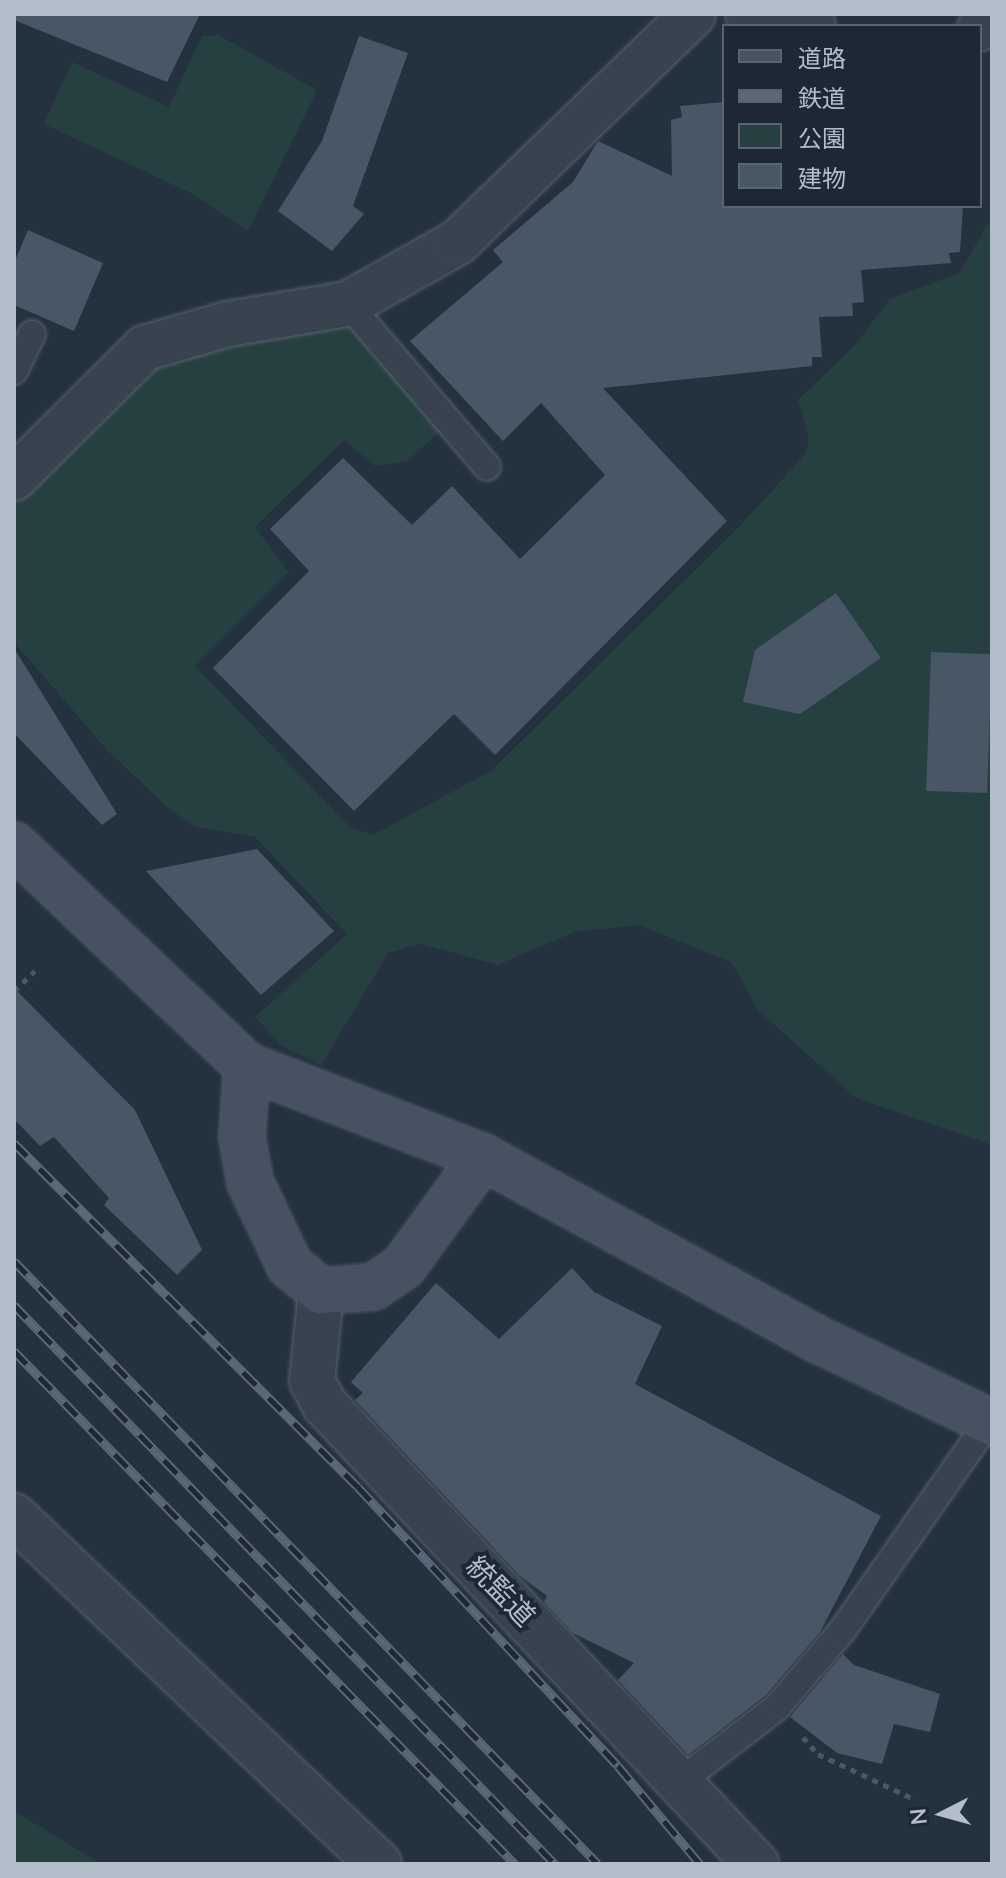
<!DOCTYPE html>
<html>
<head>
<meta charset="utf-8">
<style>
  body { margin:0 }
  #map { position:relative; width:1006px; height:1878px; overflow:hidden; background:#24313f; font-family:Mulish,"Noto Sans JP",sans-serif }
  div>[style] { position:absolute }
  .green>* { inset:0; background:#263f40 }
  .building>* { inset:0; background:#485765; transform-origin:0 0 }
  .path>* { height:5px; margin-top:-2.5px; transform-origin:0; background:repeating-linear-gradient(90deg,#445c5d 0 6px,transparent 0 12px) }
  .roads { filter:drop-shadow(0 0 2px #56616d) drop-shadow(0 0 2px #56616d) }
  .lane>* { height:26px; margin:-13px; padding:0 13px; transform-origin:13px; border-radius:13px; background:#38434f }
  .street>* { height:44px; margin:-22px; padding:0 22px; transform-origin:22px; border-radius:22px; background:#38434f }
  .secondary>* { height:44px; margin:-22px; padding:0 22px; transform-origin:22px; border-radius:22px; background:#465262 }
  .rail>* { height:9px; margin-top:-4.5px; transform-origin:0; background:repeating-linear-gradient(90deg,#1d2834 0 18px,#5a6776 0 36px); box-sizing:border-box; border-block:2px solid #5a6776 }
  span { translate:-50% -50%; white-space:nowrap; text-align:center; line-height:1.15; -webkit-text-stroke:8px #1d2834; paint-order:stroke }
  .street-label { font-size:28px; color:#b4beca }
  .frame { position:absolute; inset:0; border:16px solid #b4beca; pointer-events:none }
  .legend { position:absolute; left:722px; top:24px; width:260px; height:184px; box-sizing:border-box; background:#1d2834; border:2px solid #596470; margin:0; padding:10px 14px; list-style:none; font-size:24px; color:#b4beca }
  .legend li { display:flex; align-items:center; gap:16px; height:40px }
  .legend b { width:40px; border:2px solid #596470 }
  .north { position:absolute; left:902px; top:1774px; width:80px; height:80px; -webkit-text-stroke:6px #1d2834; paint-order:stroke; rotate:264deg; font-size:22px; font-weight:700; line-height:32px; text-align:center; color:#b4beca }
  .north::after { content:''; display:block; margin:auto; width:28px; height:36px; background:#b4beca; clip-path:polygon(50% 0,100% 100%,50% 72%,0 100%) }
</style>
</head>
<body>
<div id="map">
  <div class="green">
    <div style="clip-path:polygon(218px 35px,317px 90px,248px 231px,195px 195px,44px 124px,72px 62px,169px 107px,202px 36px)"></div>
    <div style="clip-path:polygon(992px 217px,992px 1145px,856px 1098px,758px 1010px,731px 962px,639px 925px,574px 932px,498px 965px,421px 944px,388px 953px,321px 1065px,282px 1046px,255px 1017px,347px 934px,255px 837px,195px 827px,166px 806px,107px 750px,14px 642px,14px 478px,145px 348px,348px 304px,448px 424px,406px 462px,375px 466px,344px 440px,255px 527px,289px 572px,195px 666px,351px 828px,373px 835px,492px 770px,740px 526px,805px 454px,809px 439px,798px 400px,854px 346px,890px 299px,959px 273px)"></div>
    <div style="clip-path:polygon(14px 1811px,102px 1864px,14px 1864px)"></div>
  </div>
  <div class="building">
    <div style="clip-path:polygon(14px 14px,200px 14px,167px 82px,14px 20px)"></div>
    <div style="clip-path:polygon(359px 36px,408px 53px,353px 206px,364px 214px,332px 251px,278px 211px,322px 141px)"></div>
    <div style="clip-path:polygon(724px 102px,724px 206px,963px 206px,960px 252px,949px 253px,951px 263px,861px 270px,864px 302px,852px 303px,853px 316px,819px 317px,822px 357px,812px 357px,812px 366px,603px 388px,727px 521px,495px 755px,454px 714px,354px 811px,213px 668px,309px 571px,270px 529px,343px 458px,412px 525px,452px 486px,520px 559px,605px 475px,541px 403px,503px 441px,410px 341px,503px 262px,493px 250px,573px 182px,598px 141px,672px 176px,671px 120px,682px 117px,680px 106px)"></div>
    <div style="clip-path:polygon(28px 230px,103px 263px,74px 331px,14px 305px,14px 263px)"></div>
    <div style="clip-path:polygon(836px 593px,881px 658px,800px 714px,743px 702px,755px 650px)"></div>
    <div style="clip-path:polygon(14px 648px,117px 814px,102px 825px,14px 733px)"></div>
    <div style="left:931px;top:652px;width:61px;height:139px;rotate:2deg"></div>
    <div style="clip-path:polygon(257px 849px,334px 931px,261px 995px,146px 871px)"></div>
    <div style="clip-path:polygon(14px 988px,135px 1110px,202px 1250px,177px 1275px,104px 1205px,109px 1198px,54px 1137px,40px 1146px,14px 1119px)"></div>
    <div style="clip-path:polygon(572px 1268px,594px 1292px,662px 1326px,635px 1384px,881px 1516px,820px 1632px,766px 1695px,688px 1755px,618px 1680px,634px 1663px,573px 1633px,544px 1602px,547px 1596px,520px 1576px,355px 1400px,363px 1393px,351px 1382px,436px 1283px,499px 1339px)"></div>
    <div style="clip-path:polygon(843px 1654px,854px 1665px,940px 1694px,930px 1732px,894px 1724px,882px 1764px,837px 1753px,790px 1717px)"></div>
  </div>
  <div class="path">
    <div style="left:14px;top:991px;width:29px;rotate:-44deg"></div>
    <div style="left:803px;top:1737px;width:23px;rotate:49deg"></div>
    <div style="left:818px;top:1754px;width:108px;rotate:25.1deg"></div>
  </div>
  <div class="roads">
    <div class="lane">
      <div style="left:348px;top:304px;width:214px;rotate:49.5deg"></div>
      <div style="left:14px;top:371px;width:41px;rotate:-64.1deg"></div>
      <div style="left:682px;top:1780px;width:120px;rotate:-37.5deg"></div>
      <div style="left:777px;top:1707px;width:100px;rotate:-49.5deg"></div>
      <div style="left:842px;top:1631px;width:256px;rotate:-55deg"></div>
    </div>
    <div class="street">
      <div style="left:748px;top:14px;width:66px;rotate:10.5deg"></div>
      <div style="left:980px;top:28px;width:13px;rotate:-18deg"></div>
      <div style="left:14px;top:478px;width:185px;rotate:-44.8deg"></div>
      <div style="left:145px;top:348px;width:86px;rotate:-16.1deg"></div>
      <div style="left:228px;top:324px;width:122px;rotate:-9.5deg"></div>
      <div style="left:348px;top:304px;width:126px;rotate:-29.4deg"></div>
      <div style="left:458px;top:242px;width:327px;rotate:-44.1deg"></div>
      <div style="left:321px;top:1291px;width:90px;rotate:95.7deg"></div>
      <div style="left:312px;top:1381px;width:27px;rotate:62deg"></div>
      <div style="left:325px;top:1405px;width:630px;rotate:46.8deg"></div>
      <div style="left:14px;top:1516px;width:504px;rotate:43.63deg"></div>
    </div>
    <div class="secondary">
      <div style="left:14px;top:845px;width:321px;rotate:43.5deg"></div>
      <div style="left:247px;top:1066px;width:253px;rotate:21.1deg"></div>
      <div style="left:483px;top:1157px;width:383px;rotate:28.6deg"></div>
      <div style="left:819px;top:1340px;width:192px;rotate:25.6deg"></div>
      <div style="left:247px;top:1066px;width:71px;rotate:94deg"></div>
      <div style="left:242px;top:1137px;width:46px;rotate:79.9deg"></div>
      <div style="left:250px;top:1182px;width:93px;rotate:64.5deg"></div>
      <div style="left:290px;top:1266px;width:40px;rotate:39deg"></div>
      <div style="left:321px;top:1291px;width:52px;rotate:-4.4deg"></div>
      <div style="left:373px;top:1287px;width:36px;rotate:-34deg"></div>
      <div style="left:403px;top:1267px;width:136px;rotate:-54deg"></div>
    </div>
  </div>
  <div class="rail">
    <div style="left:14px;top:1143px;width:486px;rotate:45deg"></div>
    <div style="left:358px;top:1487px;width:381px;rotate:47deg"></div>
    <div style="left:618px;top:1766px;width:128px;rotate:50.1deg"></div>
    <div style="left:14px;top:1261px;width:839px;rotate:45.92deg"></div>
    <div style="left:14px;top:1305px;width:778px;rotate:45.94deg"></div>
    <div style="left:14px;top:1351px;width:717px;rotate:45.68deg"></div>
  </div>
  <div class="street-label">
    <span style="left:501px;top:1591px;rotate:46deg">統監道</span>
  </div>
  <div class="frame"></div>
  <ul class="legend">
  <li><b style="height:10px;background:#465262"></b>道路</li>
  <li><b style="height:10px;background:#5a6776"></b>鉄道</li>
  <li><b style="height:22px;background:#263f40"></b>公園</li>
  <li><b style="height:22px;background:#485765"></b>建物</li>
  </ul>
  <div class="north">N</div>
</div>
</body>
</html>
